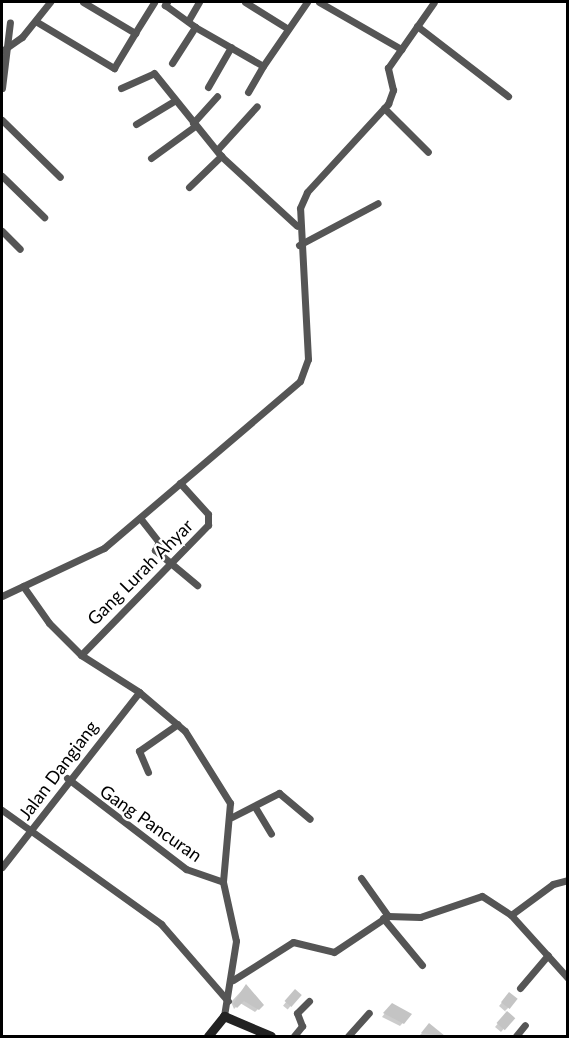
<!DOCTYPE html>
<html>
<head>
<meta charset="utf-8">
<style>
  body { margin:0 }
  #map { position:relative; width:569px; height:1038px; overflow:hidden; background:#fff; font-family:Lato,sans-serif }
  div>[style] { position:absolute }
  .shadow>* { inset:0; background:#0003; transform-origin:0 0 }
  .building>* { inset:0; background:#c4c4c4; transform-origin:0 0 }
  .street>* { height:7px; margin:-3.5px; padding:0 3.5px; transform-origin:3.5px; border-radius:3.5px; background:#555 }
  .secondary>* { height:9px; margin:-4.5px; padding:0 4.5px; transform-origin:4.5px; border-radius:4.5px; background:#222 }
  span { translate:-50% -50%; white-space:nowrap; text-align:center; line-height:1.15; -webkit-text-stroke:5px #fff; paint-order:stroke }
  .street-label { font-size:18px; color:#000 }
  .frame { position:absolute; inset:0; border:3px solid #000; pointer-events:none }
</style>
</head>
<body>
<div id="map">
  <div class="shadow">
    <div style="clip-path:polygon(246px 986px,262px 1005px,255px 1012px,240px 1003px,234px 1009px,231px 1002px)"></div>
    <div style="left:295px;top:991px;width:6px;height:19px;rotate:39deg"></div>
    <div style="clip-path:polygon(509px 994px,516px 1000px,505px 1011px,513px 1018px,501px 1032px,495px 1027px,507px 1013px,499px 1006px)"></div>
    <div style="clip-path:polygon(389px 1008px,410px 1015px,400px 1026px,382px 1017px)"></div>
    <div style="clip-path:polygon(430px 1025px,443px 1036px,419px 1036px)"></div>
  </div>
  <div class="building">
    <div style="clip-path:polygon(246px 984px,264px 1005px,259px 1010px,244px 1001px,237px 1008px,233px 1004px)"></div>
    <div style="left:295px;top:989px;width:9px;height:16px;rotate:41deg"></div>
    <div style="left:509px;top:992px;width:11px;height:13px;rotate:38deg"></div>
    <div style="clip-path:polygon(392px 1003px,412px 1014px,404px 1024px,383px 1013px)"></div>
    <div style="left:507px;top:1011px;width:11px;height:16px;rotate:41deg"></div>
    <div style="clip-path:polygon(429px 1023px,445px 1036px,421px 1033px)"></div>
  </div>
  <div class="street">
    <div style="left:83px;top:2px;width:61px;rotate:30.8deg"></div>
    <div style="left:135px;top:33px;width:36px;rotate:-58deg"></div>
    <div style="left:167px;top:2px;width:4px;rotate:124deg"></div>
    <div style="left:165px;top:5px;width:37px;rotate:36deg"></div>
    <div style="left:195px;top:27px;width:78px;rotate:29.8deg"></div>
    <div style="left:263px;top:66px;width:78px;rotate:-55.5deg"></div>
    <div style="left:245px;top:2px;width:47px;rotate:32deg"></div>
    <div style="left:319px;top:2px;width:95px;rotate:29.8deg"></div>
    <div style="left:188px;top:21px;width:22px;rotate:-60deg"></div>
    <div style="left:37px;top:22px;width:90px;rotate:30.9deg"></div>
    <div style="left:114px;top:68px;width:41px;rotate:-59deg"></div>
    <div style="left:417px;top:26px;width:115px;rotate:37.6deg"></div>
    <div style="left:2px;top:51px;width:24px;rotate:-35deg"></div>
    <div style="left:22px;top:37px;width:45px;rotate:-51.3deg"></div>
    <div style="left:172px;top:63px;width:43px;rotate:-57.4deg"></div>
    <div style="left:208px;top:87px;width:46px;rotate:-60.1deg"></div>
    <div style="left:2px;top:88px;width:66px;rotate:-83.1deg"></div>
    <div style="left:121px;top:88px;width:36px;rotate:-24deg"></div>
    <div style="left:154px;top:73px;width:107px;rotate:51.1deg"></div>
    <div style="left:221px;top:156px;width:103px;rotate:42.6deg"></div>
    <div style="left:248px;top:92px;width:30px;rotate:-60deg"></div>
    <div style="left:384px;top:108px;width:62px;rotate:45deg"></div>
    <div style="left:2px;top:120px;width:81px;rotate:44.5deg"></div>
    <div style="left:193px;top:123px;width:36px;rotate:-48deg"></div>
    <div style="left:136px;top:124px;width:44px;rotate:-31.2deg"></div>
    <div style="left:217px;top:150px;width:59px;rotate:-47.7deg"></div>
    <div style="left:151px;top:158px;width:54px;rotate:-36deg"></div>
    <div style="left:2px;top:176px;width:59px;rotate:44.3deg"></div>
    <div style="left:189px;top:187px;width:45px;rotate:-44.1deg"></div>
    <div style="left:2px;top:231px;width:25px;rotate:45deg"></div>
    <div style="left:299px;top:245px;width:89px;rotate:-28deg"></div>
    <div style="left:140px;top:518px;width:31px;rotate:52deg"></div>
    <div style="left:159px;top:542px;width:9px;rotate:117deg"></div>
    <div style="left:155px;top:550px;width:55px;rotate:39.8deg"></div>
    <div style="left:23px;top:586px;width:45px;rotate:54.9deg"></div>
    <div style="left:49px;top:623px;width:45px;rotate:45deg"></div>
    <div style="left:81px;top:655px;width:69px;rotate:32.5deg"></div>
    <div style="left:139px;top:692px;width:60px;rotate:40.3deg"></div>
    <div style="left:185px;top:731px;width:85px;rotate:58deg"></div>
    <div style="left:230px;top:803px;width:79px;rotate:95.1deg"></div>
    <div style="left:223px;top:882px;width:60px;rotate:77.6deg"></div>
    <div style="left:236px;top:941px;width:76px;rotate:99.1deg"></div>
    <div style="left:2px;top:596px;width:113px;rotate:-25.2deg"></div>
    <div style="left:104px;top:548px;width:257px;rotate:-40.4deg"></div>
    <div style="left:300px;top:381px;width:23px;rotate:-70deg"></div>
    <div style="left:308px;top:359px;width:151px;rotate:-93deg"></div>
    <div style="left:300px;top:208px;width:17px;rotate:-66deg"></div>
    <div style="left:307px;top:192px;width:120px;rotate:-47.4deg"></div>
    <div style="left:388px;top:104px;width:15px;rotate:-70deg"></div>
    <div style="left:393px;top:90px;width:23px;rotate:-103deg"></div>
    <div style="left:388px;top:68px;width:80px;rotate:-55.1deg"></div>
    <div style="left:81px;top:655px;width:182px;rotate:-45.7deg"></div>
    <div style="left:208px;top:525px;width:11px;rotate:-90deg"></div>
    <div style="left:208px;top:514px;width:42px;rotate:-132.1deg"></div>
    <div style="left:148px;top:772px;width:23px;rotate:-113deg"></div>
    <div style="left:139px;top:751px;width:47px;rotate:-34.7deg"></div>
    <div style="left:67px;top:778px;width:150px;rotate:37.4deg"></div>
    <div style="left:186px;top:869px;width:39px;rotate:19deg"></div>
    <div style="left:255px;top:807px;width:31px;rotate:59deg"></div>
    <div style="left:2px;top:810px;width:196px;rotate:35.6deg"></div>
    <div style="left:161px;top:924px;width:102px;rotate:49deg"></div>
    <div style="left:232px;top:817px;width:53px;rotate:-27.1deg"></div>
    <div style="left:279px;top:793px;width:40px;rotate:40deg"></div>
    <div style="left:2px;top:867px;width:222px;rotate:-51.9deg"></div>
    <div style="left:361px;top:878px;width:47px;rotate:54.6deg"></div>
    <div style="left:511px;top:915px;width:52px;rotate:-36.4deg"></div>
    <div style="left:553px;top:884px;width:16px;rotate:-15deg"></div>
    <div style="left:383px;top:918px;width:61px;rotate:50.3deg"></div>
    <div style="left:233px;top:980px;width:71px;rotate:-32.3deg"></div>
    <div style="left:293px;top:942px;width:42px;rotate:13.7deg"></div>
    <div style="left:334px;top:952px;width:65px;rotate:-33.7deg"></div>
    <div style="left:388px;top:916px;width:32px;rotate:2deg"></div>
    <div style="left:420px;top:917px;width:65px;rotate:-18.7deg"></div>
    <div style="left:482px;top:896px;width:35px;rotate:33deg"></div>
    <div style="left:511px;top:915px;width:85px;rotate:47.9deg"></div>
    <div style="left:520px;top:988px;width:43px;rotate:-49.7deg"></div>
    <div style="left:294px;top:1036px;width:13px;rotate:-51deg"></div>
    <div style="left:302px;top:1026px;width:14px;rotate:-111deg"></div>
    <div style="left:297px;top:1013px;width:17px;rotate:-45deg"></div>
    <div style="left:348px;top:1036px;width:31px;rotate:-48deg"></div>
    <div style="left:516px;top:1036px;width:14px;rotate:-51deg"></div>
  </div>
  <div class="secondary">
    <div style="left:208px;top:1036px;width:26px;rotate:-51deg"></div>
    <div style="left:224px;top:1016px;width:51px;rotate:23.1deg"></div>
  </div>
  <div class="street-label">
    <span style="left:140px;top:572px;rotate:-45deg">Gang Lurah Ahyar</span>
    <span style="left:58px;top:770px;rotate:-53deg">Jalan Dangiang</span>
    <span style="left:151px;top:823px;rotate:35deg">Gang Pancuran</span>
  </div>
  <div class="frame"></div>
</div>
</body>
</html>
